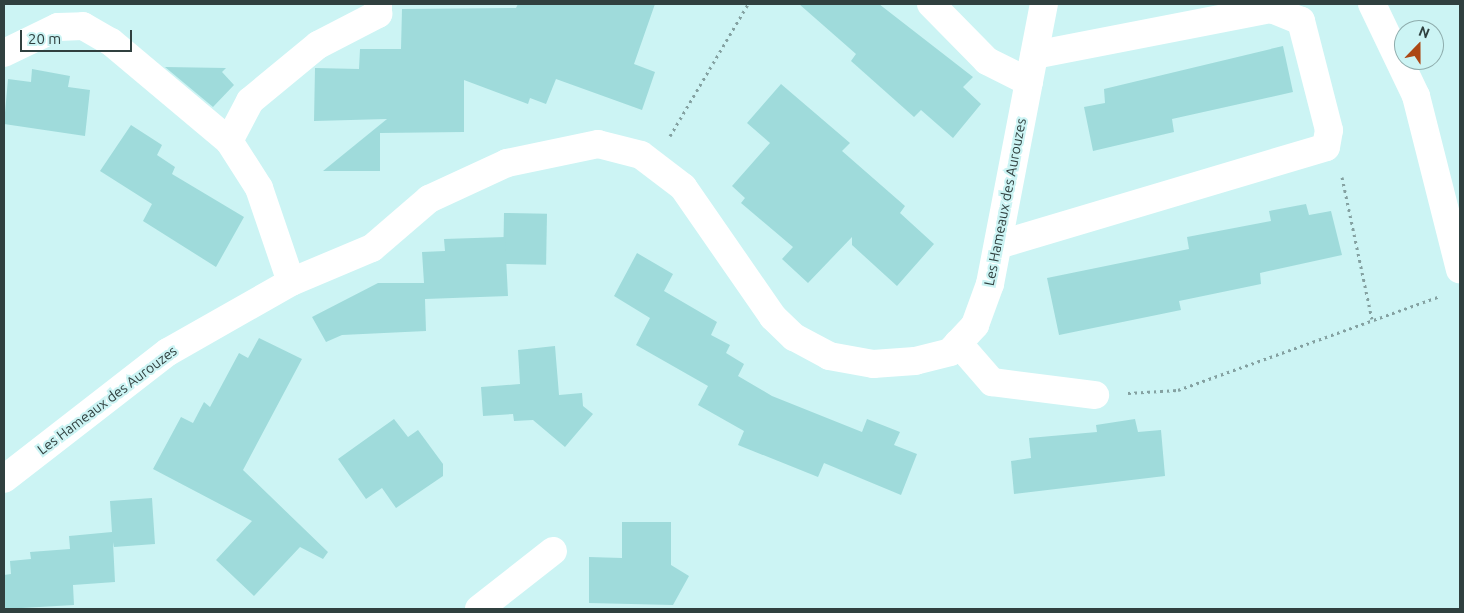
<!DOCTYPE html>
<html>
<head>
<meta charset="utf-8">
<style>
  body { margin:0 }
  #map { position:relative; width:1464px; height:613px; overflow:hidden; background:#ccf4f4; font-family:Ubuntu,sans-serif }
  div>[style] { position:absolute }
  .building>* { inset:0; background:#9fdbdb; transform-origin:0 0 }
  .path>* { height:3px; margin-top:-1.5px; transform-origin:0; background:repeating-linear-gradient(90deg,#84a1a1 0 2.5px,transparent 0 6.5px) }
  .minor>* { height:28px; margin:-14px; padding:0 14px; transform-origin:14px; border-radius:14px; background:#fff }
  span { translate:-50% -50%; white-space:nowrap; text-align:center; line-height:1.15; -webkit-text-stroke:4.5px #ccf4f4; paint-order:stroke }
  .street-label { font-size:14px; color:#30403f }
  .frame { position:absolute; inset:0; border:5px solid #30403f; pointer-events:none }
  .north { position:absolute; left:1394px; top:20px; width:50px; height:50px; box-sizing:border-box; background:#ccf4f4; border:1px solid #8eacac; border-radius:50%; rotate:22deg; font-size:14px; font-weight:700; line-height:20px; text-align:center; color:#30403f }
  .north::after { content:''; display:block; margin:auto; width:18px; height:22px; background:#ac4815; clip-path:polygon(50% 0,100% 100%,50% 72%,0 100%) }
  .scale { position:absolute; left:20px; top:30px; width:112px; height:22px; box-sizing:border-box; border:2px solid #30403f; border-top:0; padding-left:6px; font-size:15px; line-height:18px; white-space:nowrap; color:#30403f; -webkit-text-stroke:4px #ccf4f4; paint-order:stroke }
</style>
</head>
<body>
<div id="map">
  <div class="building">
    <div style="clip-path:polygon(518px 4px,655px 4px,634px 64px,655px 72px,642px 110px,556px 79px,546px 104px,530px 98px,528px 104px,464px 80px,464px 132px,380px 133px,380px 171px,323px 171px,387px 119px,314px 121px,315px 68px,359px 69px,360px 49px,401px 49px,402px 9px,516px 8px)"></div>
    <div style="clip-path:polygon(799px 4px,879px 4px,973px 77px,963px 87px,981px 104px,953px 138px,921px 110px,914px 117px,851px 61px,856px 54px)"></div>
    <div style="clip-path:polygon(1283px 46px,1293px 92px,1172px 119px,1174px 132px,1093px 151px,1084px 107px,1105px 103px,1104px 89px)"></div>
    <div style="clip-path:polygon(165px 67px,226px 68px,222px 72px,234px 85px,213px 107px)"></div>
    <div style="clip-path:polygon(32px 69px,70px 76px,68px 87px,90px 90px,85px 136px,4px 124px,8px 79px,31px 82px)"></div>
    <div style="clip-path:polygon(781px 84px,850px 143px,842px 151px,905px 206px,900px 213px,934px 244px,897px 286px,852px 245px,852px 237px,808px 283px,782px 259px,793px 247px,741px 203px,745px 198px,732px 186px,770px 143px,747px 123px)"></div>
    <div style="clip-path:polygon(131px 125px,162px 145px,157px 155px,175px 167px,172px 174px,244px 217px,216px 267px,143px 221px,152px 204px,100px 171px)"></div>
    <div style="clip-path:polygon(1306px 204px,1309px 215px,1331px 211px,1342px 255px,1260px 273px,1261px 284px,1179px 301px,1181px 310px,1059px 335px,1047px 278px,1189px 249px,1187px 237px,1271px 221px,1269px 211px)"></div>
    <div style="left:504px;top:213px;width:43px;height:51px;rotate:1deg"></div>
    <div style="clip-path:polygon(505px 237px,508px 296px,425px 299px,426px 331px,342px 335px,326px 342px,312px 317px,378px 283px,424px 283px,422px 252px,445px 251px,444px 239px)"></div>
    <div style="clip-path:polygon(637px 253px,673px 274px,664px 291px,717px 322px,711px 335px,730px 345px,726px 353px,744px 364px,738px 376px,772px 396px,862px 432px,867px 419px,900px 432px,894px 445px,917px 454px,901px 495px,824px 463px,818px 477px,738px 445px,744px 431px,698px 405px,708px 386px,636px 345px,650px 318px,614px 296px)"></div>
    <div style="clip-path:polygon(259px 338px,302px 359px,243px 470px,328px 552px,323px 559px,300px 547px,254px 596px,216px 560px,252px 521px,153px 469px,181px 417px,193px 423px,204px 402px,210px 407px,239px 353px,248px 358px)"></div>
    <div style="clip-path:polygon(555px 346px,559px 395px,582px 393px,583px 406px,593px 414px,565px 447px,533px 420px,514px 421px,513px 414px,483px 416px,481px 387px,520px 384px,518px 350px)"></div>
    <div style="clip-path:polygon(394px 419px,408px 437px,418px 430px,443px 464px,443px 476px,396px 508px,382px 488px,366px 499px,338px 459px)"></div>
    <div style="clip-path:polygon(1135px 419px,1138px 432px,1161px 430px,1165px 476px,1014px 494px,1011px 461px,1031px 458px,1029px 438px,1097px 432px,1096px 425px)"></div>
    <div style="clip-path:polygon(152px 498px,155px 544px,114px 547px,113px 542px,115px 582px,73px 585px,74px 605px,4px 609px,4px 575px,11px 574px,10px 561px,31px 559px,30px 552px,70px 549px,69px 536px,112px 532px,110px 501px)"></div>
    <div style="clip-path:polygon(622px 522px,671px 522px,671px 565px,689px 576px,673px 605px,589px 603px,589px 557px,622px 558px)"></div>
  </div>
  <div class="path">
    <div style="left:670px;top:136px;width:153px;rotate:-59.4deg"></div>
    <div style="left:1342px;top:177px;width:145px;rotate:78.1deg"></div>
    <div style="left:1128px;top:393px;width:50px;rotate:-3.4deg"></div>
    <div style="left:1178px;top:390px;width:279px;rotate:-19.7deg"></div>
  </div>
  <div class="minor">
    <div style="left:931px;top:4px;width:80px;rotate:45.5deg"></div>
    <div style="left:987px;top:61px;width:47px;rotate:26.6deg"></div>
    <div style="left:1372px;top:4px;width:102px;rotate:64.4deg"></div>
    <div style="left:1416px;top:96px;width:179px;rotate:75.8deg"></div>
    <div style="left:4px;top:53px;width:60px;rotate:-25.7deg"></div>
    <div style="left:58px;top:27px;width:25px;rotate:-2deg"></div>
    <div style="left:83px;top:26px;width:32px;rotate:30deg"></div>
    <div style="left:111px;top:42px;width:154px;rotate:40deg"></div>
    <div style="left:229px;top:141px;width:56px;rotate:57.4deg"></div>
    <div style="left:259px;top:188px;width:99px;rotate:71.2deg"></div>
    <div style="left:229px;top:141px;width:45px;rotate:-62.3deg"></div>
    <div style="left:250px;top:101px;width:88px;rotate:-39.5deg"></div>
    <div style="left:318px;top:45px;width:68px;rotate:-27.3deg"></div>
    <div style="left:378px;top:14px;width:10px;rotate:-90deg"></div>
    <div style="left:998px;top:245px;width:342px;rotate:-16.6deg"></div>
    <div style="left:1326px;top:147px;width:17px;rotate:-80deg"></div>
    <div style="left:1329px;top:130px;width:113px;rotate:-104.4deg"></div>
    <div style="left:1301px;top:21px;width:32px;rotate:-158deg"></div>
    <div style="left:1271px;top:9px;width:241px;rotate:169deg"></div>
    <div style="left:958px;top:343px;width:52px;rotate:48.9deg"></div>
    <div style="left:992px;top:382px;width:104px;rotate:7.2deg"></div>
    <div style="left:4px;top:479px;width:207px;rotate:-37.8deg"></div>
    <div style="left:168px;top:352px;width:142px;rotate:-29.6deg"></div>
    <div style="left:291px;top:282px;width:88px;rotate:-22.8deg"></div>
    <div style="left:372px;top:248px;width:75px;rotate:-40.7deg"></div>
    <div style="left:429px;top:199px;width:86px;rotate:-24.8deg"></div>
    <div style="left:507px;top:163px;width:93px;rotate:-11.8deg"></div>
    <div style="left:598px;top:144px;width:44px;rotate:14.3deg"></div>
    <div style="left:641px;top:155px;width:53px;rotate:37.3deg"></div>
    <div style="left:683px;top:187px;width:158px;rotate:55.3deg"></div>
    <div style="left:773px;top:317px;width:29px;rotate:44deg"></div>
    <div style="left:794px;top:337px;width:40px;rotate:28deg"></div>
    <div style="left:829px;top:356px;width:45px;rotate:10.3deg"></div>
    <div style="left:873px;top:364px;width:42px;rotate:-4.1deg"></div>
    <div style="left:915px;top:361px;width:36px;rotate:-14deg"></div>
    <div style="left:950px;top:352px;width:37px;rotate:-47deg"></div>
    <div style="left:975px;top:325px;width:44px;rotate:-69.9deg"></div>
    <div style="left:990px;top:284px;width:285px;rotate:-79.1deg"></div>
    <div style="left:479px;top:609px;width:94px;rotate:-38.1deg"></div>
  </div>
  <div class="street-label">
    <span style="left:1005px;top:202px;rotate:-79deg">Les Hameaux des Aurouzes</span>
    <span style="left:107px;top:400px;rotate:-37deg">Les Hameaux des Aurouzes</span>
  </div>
  <div class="frame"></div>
  <div class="north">N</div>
  <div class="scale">20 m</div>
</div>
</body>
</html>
